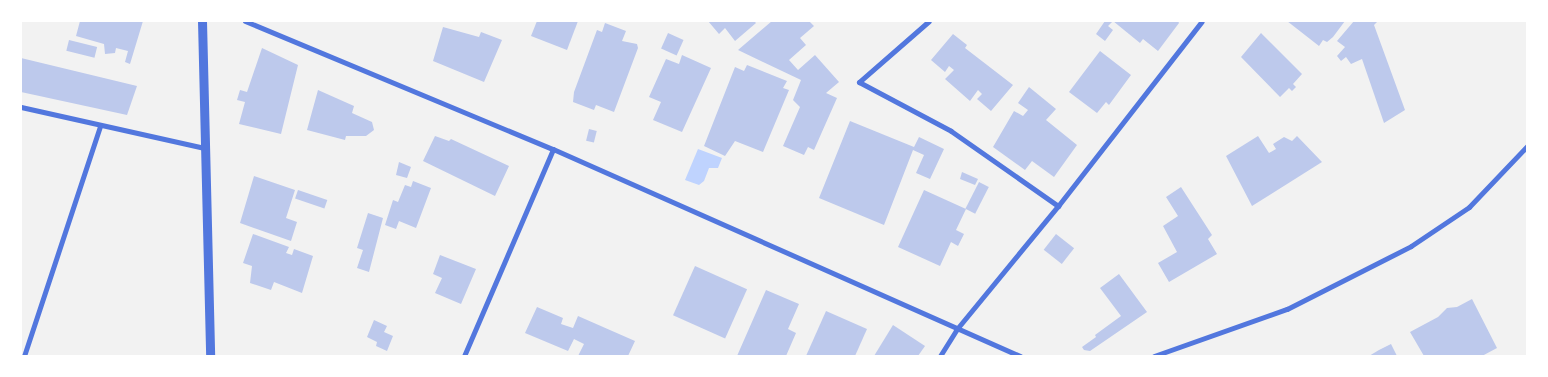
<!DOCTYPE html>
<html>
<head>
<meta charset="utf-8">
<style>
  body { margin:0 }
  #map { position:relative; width:1548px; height:377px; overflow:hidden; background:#f2f2f2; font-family:Raleway,sans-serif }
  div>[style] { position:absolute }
  .water>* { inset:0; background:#bfd3fe }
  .building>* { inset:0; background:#bdc9ec; transform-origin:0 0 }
  .minor>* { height:5px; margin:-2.5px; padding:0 2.5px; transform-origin:2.5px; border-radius:2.5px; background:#5277de }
  .tertiary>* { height:9px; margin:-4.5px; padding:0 4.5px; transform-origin:4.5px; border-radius:4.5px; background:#5277de }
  span { translate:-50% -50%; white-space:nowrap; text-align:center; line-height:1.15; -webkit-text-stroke:5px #fff; paint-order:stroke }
  .frame { position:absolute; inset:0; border:22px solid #fff; pointer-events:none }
</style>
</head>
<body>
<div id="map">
  <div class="water">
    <div style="clip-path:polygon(698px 149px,722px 158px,718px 168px,709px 168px,704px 181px,699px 185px,685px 180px)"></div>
  </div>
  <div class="building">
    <div style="clip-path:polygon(80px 21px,143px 21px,130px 64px,125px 62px,128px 51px,116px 48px,115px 53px,105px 54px,104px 44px,76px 36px)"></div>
    <div style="clip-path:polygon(537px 21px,578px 21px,567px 50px,531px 36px)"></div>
    <div style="clip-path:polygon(708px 21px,754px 21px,756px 23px,735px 41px,725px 28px,719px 34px)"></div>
    <div style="clip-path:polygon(772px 21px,809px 21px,814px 26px,800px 38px,806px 45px,789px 60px,798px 70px,815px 55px,839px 82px,826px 93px,837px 98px,814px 150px,808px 147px,804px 155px,783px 146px,800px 107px,793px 100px,801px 80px,738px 50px)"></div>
    <div style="clip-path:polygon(1105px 21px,1178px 21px,1179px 23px,1158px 51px,1143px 39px,1140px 43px,1113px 21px,1108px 26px,1113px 30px,1105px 41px,1096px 34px)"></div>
    <div style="clip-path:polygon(1287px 21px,1345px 21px,1333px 37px,1327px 42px,1323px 40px,1319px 46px)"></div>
    <div style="clip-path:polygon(1354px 21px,1378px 21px,1374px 25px,1405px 110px,1384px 123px,1362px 59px,1351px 64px,1346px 57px,1341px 61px,1337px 56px,1345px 47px,1337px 41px)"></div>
    <div style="clip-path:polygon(605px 23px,626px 31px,622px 41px,637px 44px,638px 48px,614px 112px,596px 105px,594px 110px,573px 102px,574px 92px,597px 30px,602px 32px)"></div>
    <div style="clip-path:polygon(443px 27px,479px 37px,481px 32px,502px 40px,484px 82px,433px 61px)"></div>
    <div style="left:668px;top:33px;width:17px;height:17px;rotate:24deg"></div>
    <div style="clip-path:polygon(1261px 33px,1302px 74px,1293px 84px,1296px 87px,1292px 91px,1289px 88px,1280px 97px,1241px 57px)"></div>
    <div style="clip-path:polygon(953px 34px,967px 45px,965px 48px,1013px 85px,991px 111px,977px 99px,982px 94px,978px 90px,970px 101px,945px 79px,954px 70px,949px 66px,945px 72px,931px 60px)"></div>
    <div style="left:69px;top:40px;width:29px;height:11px;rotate:14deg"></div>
    <div style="clip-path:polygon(262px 48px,298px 65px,281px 134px,239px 124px,245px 102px,237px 100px,240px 90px,247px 92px)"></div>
    <div style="clip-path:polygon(1100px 51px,1131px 75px,1109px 105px,1106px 102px,1097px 113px,1069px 92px)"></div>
    <div style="clip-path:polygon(682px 55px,711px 68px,682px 132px,653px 120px,661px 102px,649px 97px,666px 59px,679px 64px)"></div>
    <div style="clip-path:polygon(21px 58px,137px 86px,127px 115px,21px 92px)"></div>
    <div style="clip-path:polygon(747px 65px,787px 81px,783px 88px,789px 90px,763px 152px,735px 141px,725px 156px,704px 146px,735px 67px,744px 71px)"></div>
    <div style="clip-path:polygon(1029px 87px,1056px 109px,1046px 120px,1077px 145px,1054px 177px,1032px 161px,1025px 170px,993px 147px,1014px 111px,1023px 116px,1028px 110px,1018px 103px)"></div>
    <div style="clip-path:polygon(318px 90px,354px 106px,352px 113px,372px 122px,374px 130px,366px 136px,346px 136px,345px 140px,307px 130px)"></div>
    <div style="clip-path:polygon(850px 121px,914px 147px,919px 137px,944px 149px,930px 179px,916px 173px,924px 155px,913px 150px,884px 225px,819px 198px)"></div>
    <div style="left:589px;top:129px;width:8px;height:12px;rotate:14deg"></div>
    <div style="clip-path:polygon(435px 136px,449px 141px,451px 139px,509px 166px,495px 196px,423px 161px)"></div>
    <div style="clip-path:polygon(1258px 136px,1269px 153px,1276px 149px,1273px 144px,1284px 137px,1292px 141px,1297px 136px,1322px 162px,1252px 206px,1226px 156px)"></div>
    <div style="clip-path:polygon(399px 162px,411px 167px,407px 178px,396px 175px)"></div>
    <div style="clip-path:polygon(962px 172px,978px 179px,975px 185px,960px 179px)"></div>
    <div style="clip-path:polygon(254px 176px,295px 190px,286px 218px,297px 222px,291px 241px,240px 223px)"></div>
    <div style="clip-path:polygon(413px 181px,431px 188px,416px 228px,399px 221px,396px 229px,385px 225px,393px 200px,398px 202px,405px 185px,411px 187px)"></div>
    <div style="left:979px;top:182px;width:11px;height:30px;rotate:27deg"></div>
    <div style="clip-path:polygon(1181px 187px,1212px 235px,1208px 239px,1217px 254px,1169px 282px,1158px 263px,1177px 252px,1163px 226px,1178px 216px,1166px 197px)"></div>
    <div style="left:298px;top:190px;width:31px;height:9px;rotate:19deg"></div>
    <div style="clip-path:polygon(924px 190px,966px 209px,956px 230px,964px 234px,958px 246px,951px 242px,940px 266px,898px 247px)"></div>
    <div style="clip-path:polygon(368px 213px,383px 218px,369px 272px,357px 268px,363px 250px,357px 248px)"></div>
    <div style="clip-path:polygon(253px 234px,289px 247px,286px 253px,292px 255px,294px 249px,313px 256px,302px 293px,274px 282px,271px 290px,250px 283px,252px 266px,243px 263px)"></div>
    <div style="left:1056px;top:234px;width:23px;height:20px;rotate:38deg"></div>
    <div style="clip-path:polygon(440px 255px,476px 269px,461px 304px,435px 293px,442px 278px,433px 274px)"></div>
    <div style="left:695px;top:266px;width:57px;height:54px;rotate:24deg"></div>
    <div style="clip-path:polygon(1119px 274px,1147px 312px,1090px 351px,1084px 350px,1082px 347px,1096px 337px,1095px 335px,1121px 316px,1100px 288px)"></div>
    <div style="clip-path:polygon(766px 290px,799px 304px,788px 329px,796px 333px,786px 356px,737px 356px)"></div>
    <div style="clip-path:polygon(1472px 299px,1497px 348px,1482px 356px,1424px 356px,1410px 332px,1438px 317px,1447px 308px,1457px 307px)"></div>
    <div style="clip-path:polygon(537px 307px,563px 318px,561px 324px,573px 328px,578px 316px,635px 341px,628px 356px,578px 356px,584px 344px,574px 339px,568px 351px,525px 333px)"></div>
    <div style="clip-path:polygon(826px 311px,867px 329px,855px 356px,806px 356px)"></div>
    <div style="clip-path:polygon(374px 320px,387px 326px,384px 332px,393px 336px,387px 351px,376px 346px,377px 342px,367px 337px)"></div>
    <div style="clip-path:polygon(893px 325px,925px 346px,918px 356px,874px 356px)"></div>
    <div style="clip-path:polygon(1391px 344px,1397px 356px,1369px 356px,1379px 350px)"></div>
  </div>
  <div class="minor">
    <div style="left:245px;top:21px;width:334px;rotate:22.6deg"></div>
    <div style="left:553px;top:149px;width:511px;rotate:23.91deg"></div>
    <div style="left:929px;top:21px;width:93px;rotate:138.9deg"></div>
    <div style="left:859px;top:82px;width:104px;rotate:28deg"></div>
    <div style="left:951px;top:131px;width:131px;rotate:35deg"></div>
    <div style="left:21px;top:107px;width:188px;rotate:12.6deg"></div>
    <div style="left:24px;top:356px;width:242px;rotate:-71.7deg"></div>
    <div style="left:464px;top:356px;width:225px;rotate:-66.7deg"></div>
    <div style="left:940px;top:356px;width:31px;rotate:-58deg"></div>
    <div style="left:956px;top:330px;width:161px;rotate:-50.6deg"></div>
    <div style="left:1058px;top:206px;width:234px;rotate:-52.1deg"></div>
    <div style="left:1154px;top:356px;width:141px;rotate:-19.5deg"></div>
    <div style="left:1287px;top:309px;width:139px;rotate:-26.9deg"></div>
    <div style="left:1411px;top:246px;width:70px;rotate:-33.9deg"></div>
    <div style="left:1469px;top:207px;width:84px;rotate:-46.4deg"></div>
  </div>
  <div class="tertiary">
    <div style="left:202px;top:21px;width:335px;rotate:88.6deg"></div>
  </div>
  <div class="frame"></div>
</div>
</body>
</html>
